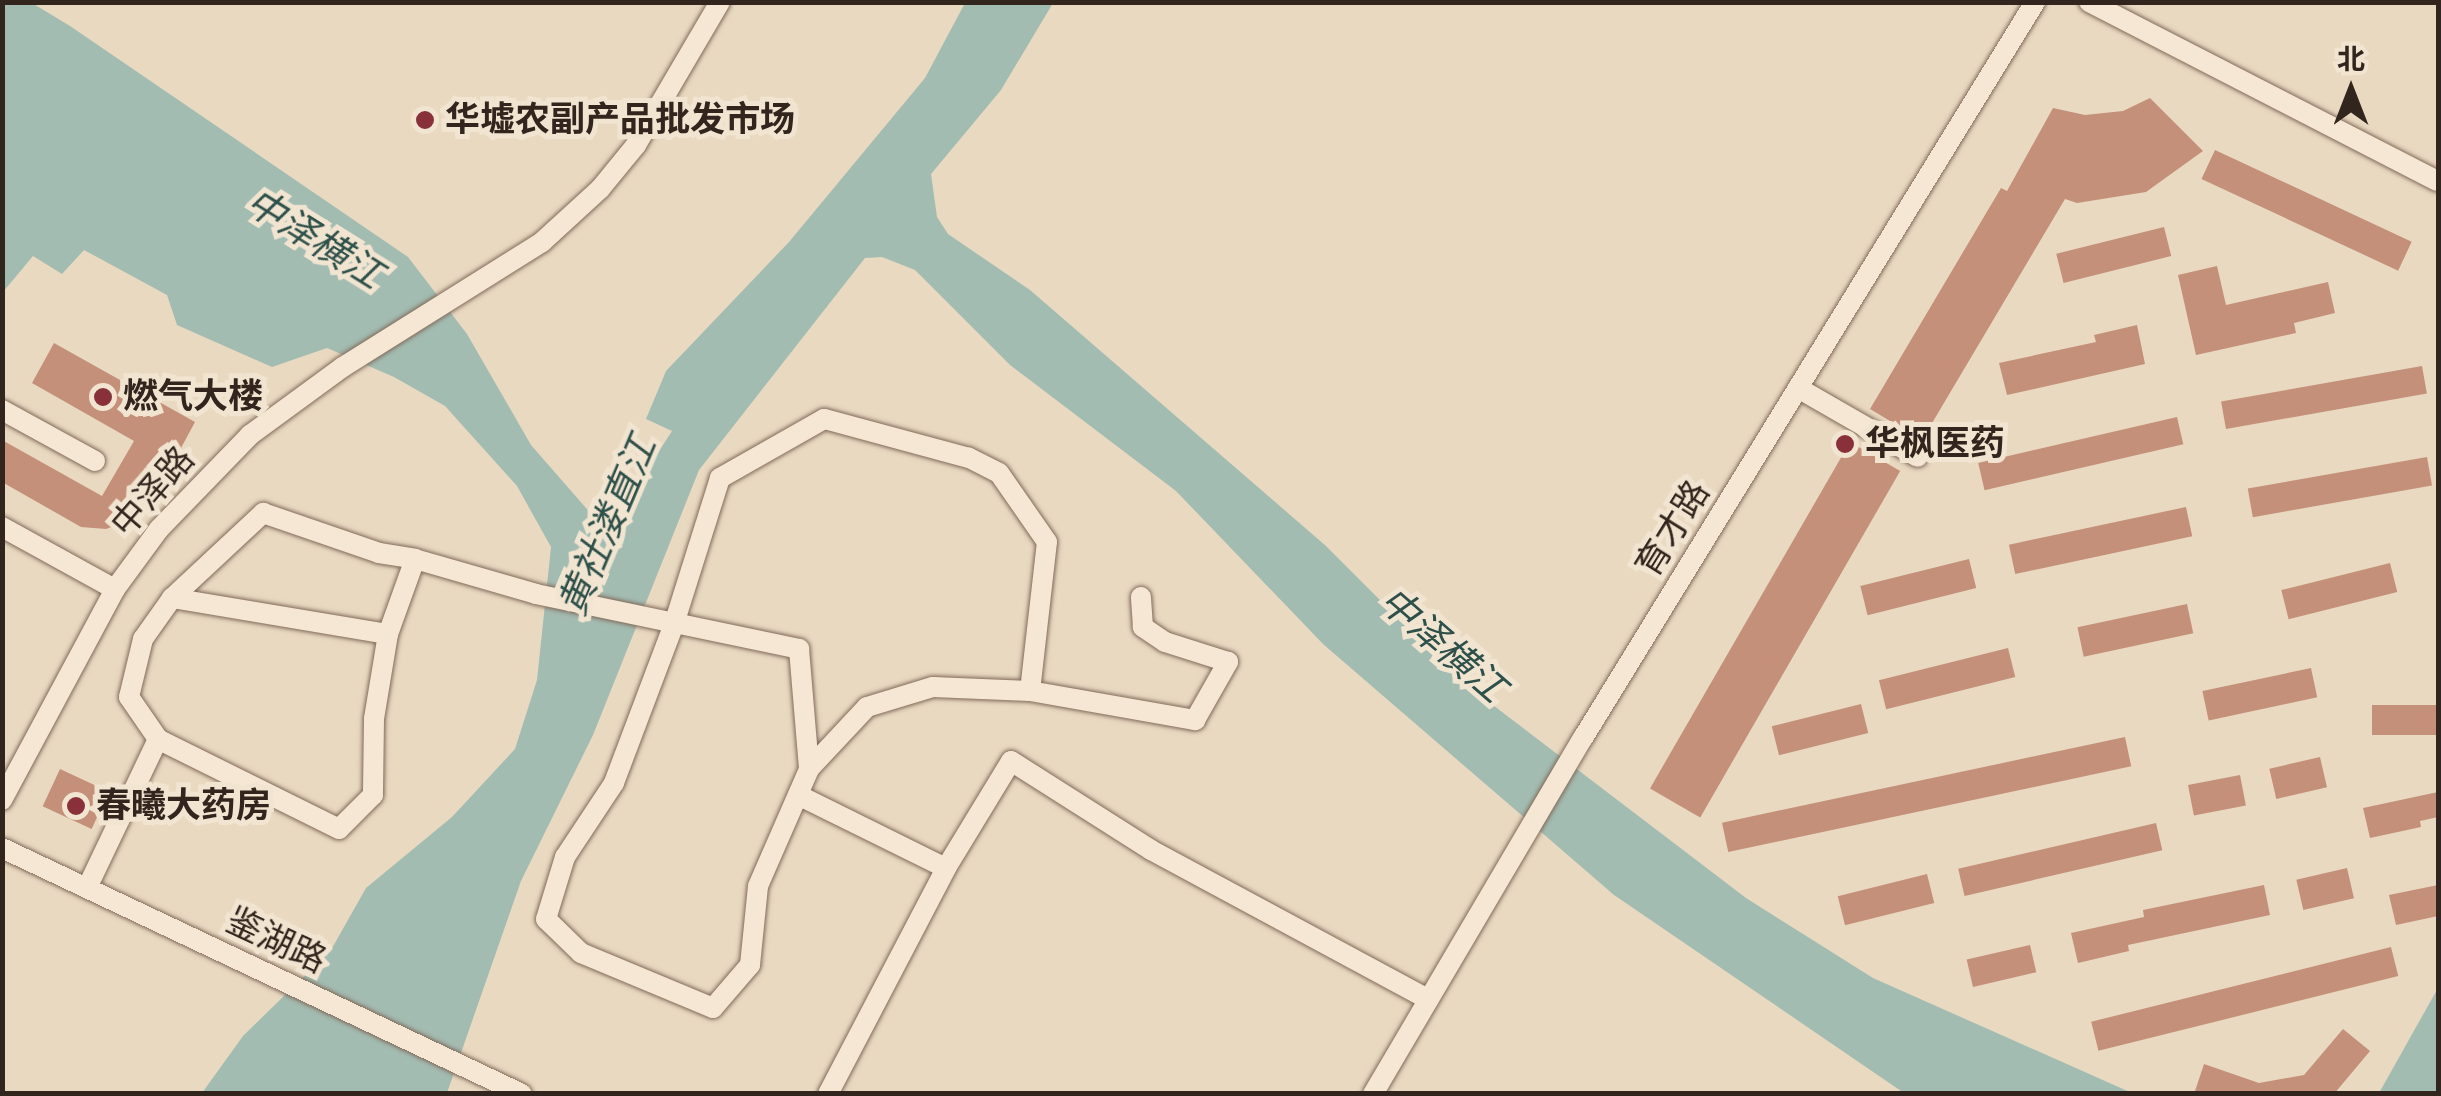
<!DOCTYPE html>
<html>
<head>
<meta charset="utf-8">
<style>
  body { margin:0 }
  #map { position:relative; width:2441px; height:1096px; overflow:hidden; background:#e9d9c1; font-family:"Roboto Serif","Noto Sans SC",serif }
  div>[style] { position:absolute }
  .water>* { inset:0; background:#a3bcb2 }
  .building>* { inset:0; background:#c4907a; transform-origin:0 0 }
  .roads { filter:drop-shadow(0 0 2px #816a5a) drop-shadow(0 0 2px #816a5a) }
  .minor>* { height:20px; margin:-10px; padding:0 10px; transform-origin:10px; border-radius:10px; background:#f5e7d3 }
  .dots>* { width:28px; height:28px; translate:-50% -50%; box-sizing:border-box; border:5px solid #f1e4d0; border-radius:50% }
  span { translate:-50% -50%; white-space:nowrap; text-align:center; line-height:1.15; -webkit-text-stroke:10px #f1e4d0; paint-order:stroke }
  .poi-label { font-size:35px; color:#32251d; font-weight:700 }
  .left { translate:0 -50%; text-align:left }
  .street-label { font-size:35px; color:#32251d }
  .water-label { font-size:38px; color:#2e504a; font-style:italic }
  .frame { position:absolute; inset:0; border:5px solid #32251d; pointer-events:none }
  .north { position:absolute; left:2301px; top:40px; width:100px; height:100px; -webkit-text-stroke:8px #f1e4d0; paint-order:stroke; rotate:0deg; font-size:28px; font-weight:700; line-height:40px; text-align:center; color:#32251d }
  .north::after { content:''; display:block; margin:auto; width:35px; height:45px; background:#32251d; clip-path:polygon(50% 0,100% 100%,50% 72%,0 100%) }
</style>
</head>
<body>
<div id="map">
  <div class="water">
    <div style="clip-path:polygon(3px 3px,32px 3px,70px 26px,408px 257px,467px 334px,531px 445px,593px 516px,626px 502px,672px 431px,646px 419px,666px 371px,789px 242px,925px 78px,965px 3px,1053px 3px,1001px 90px,931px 174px,937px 217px,948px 234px,1030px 290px,1326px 546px,1460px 680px,1746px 898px,1873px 978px,2132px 1093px,1904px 1093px,1614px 895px,1323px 644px,1176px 491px,1010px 365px,915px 270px,882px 257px,865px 258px,699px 470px,593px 735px,521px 881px,447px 1093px,202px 1093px,243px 1036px,331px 950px,366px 888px,452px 817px,515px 749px,537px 680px,551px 547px,517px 486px,445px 406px,394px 377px,327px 348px,272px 367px,177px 325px,167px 295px,84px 250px,62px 274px,33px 256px,3px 292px)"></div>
    <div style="clip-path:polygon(2438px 988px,2438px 1093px,2379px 1093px)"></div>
  </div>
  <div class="building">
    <div style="clip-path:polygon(2150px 98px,2203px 151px,2146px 192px,2077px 203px,2065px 199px,1922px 440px,1870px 409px,2001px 188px,2007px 191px,2053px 108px,2085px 115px,2123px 111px)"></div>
    <div style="left:2215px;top:150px;width:217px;height:32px;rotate:25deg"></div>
    <div style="left:2164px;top:227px;width:30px;height:111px;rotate:76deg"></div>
    <div style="clip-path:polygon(2217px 266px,2226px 305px,2328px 282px,2335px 313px,2294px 323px,2296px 333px,2196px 355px,2178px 275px)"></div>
    <div style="clip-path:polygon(2137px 325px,2145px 364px,2007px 395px,1999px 363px,2096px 342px,2094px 335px)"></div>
    <div style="clip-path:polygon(54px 343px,195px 422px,174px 461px,117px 525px,106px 529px,81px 527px,2px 482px,2px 440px,102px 496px,134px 441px,32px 383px)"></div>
    <div style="left:2422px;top:366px;width:28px;height:204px;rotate:80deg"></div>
    <div style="left:2177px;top:417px;width:28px;height:204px;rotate:77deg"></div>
    <div style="left:1850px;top:442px;width:58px;height:400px;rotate:30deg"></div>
    <div style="left:2427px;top:457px;width:29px;height:182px;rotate:80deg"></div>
    <div style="left:2186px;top:507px;width:30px;height:181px;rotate:78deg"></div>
    <div style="left:1969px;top:559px;width:30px;height:112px;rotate:76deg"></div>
    <div style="left:2390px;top:563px;width:30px;height:112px;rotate:76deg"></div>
    <div style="left:2187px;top:604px;width:30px;height:112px;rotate:78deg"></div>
    <div style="left:2008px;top:648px;width:30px;height:133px;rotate:76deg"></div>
    <div style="left:2311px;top:668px;width:30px;height:111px;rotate:78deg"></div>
    <div style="left:1861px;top:704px;width:30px;height:92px;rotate:76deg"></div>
    <div style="left:2438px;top:705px;width:30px;height:66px;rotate:90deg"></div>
    <div style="left:2125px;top:737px;width:30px;height:412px;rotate:78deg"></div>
    <div style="left:2320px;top:757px;width:31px;height:52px;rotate:77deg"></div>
    <div style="left:60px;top:769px;width:54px;height:41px;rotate:25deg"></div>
    <div style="left:2240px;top:775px;width:31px;height:53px;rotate:79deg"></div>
    <div style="clip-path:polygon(2438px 792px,2438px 817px,2420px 821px,2421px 827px,2370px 838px,2363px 808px)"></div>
    <div style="left:2156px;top:823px;width:28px;height:203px;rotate:77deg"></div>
    <div style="left:2347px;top:868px;width:31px;height:52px;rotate:77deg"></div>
    <div style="left:1927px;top:874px;width:30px;height:92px;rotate:76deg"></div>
    <div style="clip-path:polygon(2264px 885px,2270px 915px,2128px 945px,2129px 951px,2078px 963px,2071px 933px,2144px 917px,2143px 910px)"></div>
    <div style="clip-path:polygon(2438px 885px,2438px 916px,2396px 925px,2389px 895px)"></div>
    <div style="left:2030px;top:945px;width:28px;height:65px;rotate:77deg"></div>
    <div style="left:2391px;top:947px;width:30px;height:309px;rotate:76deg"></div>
    <div style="clip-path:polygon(2343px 1029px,2370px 1051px,2334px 1094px,2194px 1094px,2204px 1064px,2259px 1083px,2304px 1075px)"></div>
  </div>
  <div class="roads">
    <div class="minor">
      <div style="left:2089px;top:2px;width:392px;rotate:27.2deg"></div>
      <div style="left:1798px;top:388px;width:138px;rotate:29.9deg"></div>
      <div style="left:2px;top:410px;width:106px;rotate:28.7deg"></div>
      <div style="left:2px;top:527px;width:129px;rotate:28.8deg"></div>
      <div style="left:415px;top:559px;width:80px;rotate:109.8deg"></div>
      <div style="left:388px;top:634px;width:86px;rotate:99.4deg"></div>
      <div style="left:374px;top:719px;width:76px;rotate:90.8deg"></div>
      <div style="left:373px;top:795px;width:48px;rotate:135deg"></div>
      <div style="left:339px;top:829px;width:202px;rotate:-153.6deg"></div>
      <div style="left:158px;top:739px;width:51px;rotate:-124.6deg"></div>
      <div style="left:129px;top:697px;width:60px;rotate:-76.4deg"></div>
      <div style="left:143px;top:639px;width:50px;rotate:-54.7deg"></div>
      <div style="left:172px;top:598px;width:125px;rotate:-43deg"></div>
      <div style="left:263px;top:513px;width:123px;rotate:19deg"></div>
      <div style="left:379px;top:553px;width:36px;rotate:9deg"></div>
      <div style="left:415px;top:559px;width:126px;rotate:16.1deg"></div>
      <div style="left:536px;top:594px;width:269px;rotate:11.8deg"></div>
      <div style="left:799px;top:649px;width:120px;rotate:85.2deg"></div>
      <div style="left:172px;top:598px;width:219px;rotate:9.5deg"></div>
      <div style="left:1030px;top:691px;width:150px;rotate:-83.5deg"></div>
      <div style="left:1047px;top:542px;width:84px;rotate:-124.8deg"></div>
      <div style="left:999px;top:473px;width:34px;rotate:-153deg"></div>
      <div style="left:969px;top:458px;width:150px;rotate:-164.9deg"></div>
      <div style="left:824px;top:419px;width:120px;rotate:150.4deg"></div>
      <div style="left:720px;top:478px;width:153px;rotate:107.5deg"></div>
      <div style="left:674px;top:624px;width:170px;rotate:110.7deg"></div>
      <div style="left:614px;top:783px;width:89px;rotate:123.5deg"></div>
      <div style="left:565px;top:857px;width:65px;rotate:107deg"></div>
      <div style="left:546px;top:919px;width:49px;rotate:44.2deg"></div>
      <div style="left:581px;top:953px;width:143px;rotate:22.6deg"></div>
      <div style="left:713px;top:1008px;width:57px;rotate:-49.3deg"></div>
      <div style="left:750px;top:965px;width:79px;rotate:-84.2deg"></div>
      <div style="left:758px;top:886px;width:128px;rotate:-66.4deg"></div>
      <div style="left:809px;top:769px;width:85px;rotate:-46.9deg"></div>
      <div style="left:867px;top:707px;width:69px;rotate:-16.9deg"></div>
      <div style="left:933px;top:687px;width:97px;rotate:2.4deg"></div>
      <div style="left:1030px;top:691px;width:168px;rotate:10deg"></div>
      <div style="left:1195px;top:720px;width:67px;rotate:-60.4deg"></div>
      <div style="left:1228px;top:662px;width:66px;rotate:-162.4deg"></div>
      <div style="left:1165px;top:642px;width:27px;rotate:-146deg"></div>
      <div style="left:1143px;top:627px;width:30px;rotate:-94deg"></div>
      <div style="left:798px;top:795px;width:165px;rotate:26.3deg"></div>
      <div style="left:2px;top:800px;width:239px;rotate:-61.8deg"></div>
      <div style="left:115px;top:589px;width:74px;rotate:-53.7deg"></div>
      <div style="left:159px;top:529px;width:131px;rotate:-45.9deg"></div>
      <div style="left:250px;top:435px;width:115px;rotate:-36.2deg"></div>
      <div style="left:343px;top:367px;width:235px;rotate:-32.1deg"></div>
      <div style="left:542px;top:242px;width:79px;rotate:-42.4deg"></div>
      <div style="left:600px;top:189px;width:57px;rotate:-50.7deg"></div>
      <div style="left:636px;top:145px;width:166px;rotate:-59.6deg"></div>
      <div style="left:2px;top:848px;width:575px;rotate:25.32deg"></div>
      <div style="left:87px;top:888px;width:165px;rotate:-64.5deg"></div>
      <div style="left:828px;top:1094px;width:255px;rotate:-62.4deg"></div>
      <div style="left:946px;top:868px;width:125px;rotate:-58.7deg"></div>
      <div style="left:1011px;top:761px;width:166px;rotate:32.4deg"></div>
      <div style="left:1151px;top:850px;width:315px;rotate:28.3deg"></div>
      <div style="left:1373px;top:1094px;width:413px;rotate:-59.5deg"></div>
      <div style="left:1583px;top:738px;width:864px;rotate:-58.44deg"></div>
    </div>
  </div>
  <div class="dots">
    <div style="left:425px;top:120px;background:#8a303b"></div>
    <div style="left:103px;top:397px;background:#8a303b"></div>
    <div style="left:1845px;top:444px;background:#8a303b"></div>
    <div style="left:76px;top:806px;background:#8a303b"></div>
  </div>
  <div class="poi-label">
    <span class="left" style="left:445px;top:120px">华墟农副产品批发市场</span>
    <span class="left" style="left:123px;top:397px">燃气大楼</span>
    <span class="left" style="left:1865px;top:444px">华枫医药</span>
    <span class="left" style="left:96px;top:806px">春曦大药房</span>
  </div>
  <div class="street-label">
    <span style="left:153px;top:492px;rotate:-49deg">中泽路</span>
    <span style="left:1673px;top:529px;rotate:-58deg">育才路</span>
    <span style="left:276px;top:941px;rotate:25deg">鉴湖路</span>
  </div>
  <div class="water-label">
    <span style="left:314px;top:239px;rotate:32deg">中泽横江</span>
    <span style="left:608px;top:526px;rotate:-67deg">黄社溇直江</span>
    <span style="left:1442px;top:645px;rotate:41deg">中泽横江</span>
  </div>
  <div class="frame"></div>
  <div class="north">北</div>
</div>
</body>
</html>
